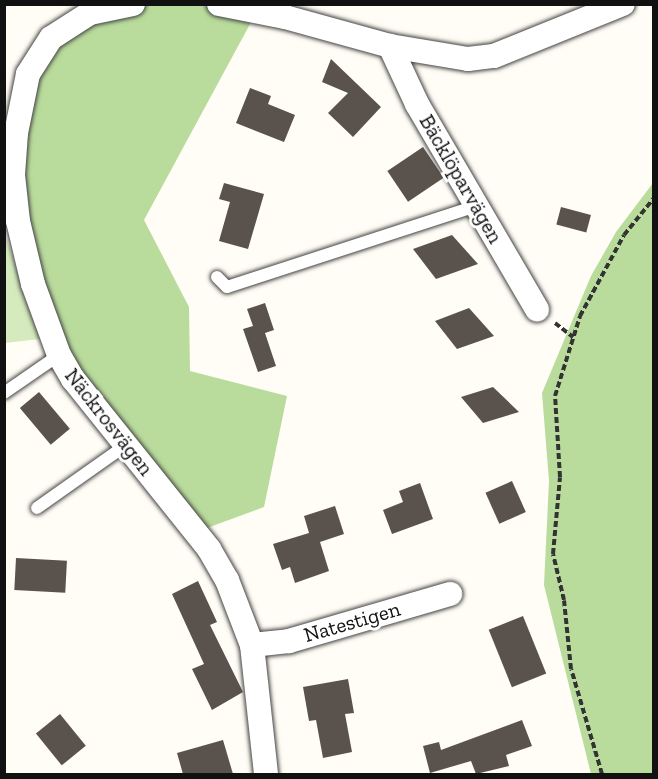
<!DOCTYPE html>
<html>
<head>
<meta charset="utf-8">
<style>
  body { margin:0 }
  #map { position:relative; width:658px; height:779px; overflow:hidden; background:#fffdf5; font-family:"Zilla Slab",serif }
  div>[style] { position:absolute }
  .green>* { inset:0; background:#d5ebbd }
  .forest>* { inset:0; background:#b9dc9c }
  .building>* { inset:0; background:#5a524d; transform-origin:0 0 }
  .path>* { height:4px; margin-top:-2px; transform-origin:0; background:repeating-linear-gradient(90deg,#333 0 6px,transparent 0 9px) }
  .roads { filter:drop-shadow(0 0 2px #444) drop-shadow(0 0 2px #444) }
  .lane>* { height:12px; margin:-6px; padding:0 6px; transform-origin:6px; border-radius:6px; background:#fff }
  .street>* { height:24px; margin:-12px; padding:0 12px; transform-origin:12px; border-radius:12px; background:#fff }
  span { translate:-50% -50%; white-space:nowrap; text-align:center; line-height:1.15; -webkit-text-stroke:6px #fff; paint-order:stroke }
  .street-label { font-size:21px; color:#111 }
  .frame { position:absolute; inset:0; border:6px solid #111; pointer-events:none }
</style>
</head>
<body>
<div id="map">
  <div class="green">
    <div style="clip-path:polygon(5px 234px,40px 339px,5px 343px)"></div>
  </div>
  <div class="forest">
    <div style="clip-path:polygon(219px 4px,256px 13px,144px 220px,189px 307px,190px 371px,287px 396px,264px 507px,196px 532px,73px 379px,34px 284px,16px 133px,51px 38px,133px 5px)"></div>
    <div style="clip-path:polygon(653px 183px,653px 774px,591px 774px,544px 585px,549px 481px,542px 393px,591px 276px,616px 232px)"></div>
  </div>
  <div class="building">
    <div style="clip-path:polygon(331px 59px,381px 107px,353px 137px,328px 113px,348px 93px,322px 82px)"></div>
    <div style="clip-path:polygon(250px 88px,271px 96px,268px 104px,295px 115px,284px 142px,236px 123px)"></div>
    <div style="left:423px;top:147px;width:37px;height:43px;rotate:56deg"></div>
    <div style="clip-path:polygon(224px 183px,264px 194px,248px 249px,219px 241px,230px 202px,219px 199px)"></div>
    <div style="left:561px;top:207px;width:31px;height:18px;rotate:15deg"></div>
    <div style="clip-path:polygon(452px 235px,478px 264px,436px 279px,413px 249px)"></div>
    <div style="clip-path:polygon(265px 303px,274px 330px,265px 333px,276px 366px,258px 372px,243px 329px,253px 326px,247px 309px)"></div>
    <div style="clip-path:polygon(469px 308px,494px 336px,457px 349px,435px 321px)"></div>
    <div style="clip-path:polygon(493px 387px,519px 412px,483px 423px,461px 397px)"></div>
    <div style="left:39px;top:392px;width:48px;height:25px;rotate:50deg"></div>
    <div style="left:512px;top:481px;width:34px;height:29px;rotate:66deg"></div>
    <div style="clip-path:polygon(420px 483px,433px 519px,392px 534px,383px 510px,403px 502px,399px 491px)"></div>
    <div style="clip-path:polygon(335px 506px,344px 534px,320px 542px,329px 571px,295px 583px,290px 567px,282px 570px,273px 544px,309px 533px,304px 516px)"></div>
    <div style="left:16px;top:558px;width:51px;height:32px;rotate:3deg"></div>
    <div style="clip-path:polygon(198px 581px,217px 622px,210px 625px,243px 692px,212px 710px,192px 669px,204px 664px,172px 594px)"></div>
    <div style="left:523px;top:616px;width:62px;height:37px;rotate:68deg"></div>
    <div style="clip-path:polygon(348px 679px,354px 713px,345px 714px,352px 752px,323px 758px,316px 720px,309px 721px,303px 687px)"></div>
    <div style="left:60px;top:714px;width:41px;height:31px;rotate:51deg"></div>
    <div style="clip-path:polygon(522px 720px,532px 746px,506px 755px,509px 766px,476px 774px,471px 761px,430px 773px,423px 746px,439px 742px,441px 750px)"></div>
    <div style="clip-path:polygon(223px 740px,233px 774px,183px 774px,177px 753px)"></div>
  </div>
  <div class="path">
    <div style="left:555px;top:323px;width:23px;rotate:38deg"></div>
    <div style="left:602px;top:774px;width:109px;rotate:-106.4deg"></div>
    <div style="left:571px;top:669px;width:69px;rotate:-95.8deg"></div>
    <div style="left:564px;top:600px;width:47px;rotate:-103.4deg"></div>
    <div style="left:553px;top:554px;width:77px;rotate:-84.8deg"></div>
    <div style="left:560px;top:477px;width:81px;rotate:-93.5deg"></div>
    <div style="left:555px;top:396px;width:84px;rotate:-72.6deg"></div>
    <div style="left:580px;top:316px;width:92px;rotate:-61.5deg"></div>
    <div style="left:624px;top:235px;width:48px;rotate:-51deg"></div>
  </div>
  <div class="roads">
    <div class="lane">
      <div style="left:217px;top:277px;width:14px;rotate:45deg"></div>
      <div style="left:227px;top:287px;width:262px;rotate:-18deg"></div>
      <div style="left:4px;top:393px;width:67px;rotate:-34.6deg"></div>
      <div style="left:37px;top:508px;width:109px;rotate:-35.3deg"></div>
    </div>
    <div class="street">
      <div style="left:133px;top:4px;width:44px;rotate:168.2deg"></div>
      <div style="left:90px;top:13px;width:46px;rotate:147.3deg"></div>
      <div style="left:51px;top:38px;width:43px;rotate:122.6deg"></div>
      <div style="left:28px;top:74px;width:60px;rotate:101.5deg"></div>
      <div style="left:16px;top:133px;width:42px;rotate:94.1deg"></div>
      <div style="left:13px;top:175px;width:46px;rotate:83.8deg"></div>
      <div style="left:18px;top:221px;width:65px;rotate:76.6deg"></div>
      <div style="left:33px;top:284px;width:76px;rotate:69.9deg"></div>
      <div style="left:59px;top:355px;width:28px;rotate:60deg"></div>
      <div style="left:73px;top:379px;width:218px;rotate:51.3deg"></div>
      <div style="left:209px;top:549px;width:36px;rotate:60deg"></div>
      <div style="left:227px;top:580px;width:70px;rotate:69deg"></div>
      <div style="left:252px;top:645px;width:130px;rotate:83.8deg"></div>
      <div style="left:219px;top:4px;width:67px;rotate:11.1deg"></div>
      <div style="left:285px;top:17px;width:109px;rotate:15.4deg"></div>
      <div style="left:390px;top:46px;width:79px;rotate:9.5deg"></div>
      <div style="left:468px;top:59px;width:26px;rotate:-7deg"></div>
      <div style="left:494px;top:56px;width:139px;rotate:-22deg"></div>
      <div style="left:390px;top:46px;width:64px;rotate:65deg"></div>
      <div style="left:417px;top:104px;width:238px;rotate:59.7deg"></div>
      <div style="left:252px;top:645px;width:37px;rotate:-6deg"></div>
      <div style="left:289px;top:641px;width:168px;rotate:-16.3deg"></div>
    </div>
  </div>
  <div class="street-label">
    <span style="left:461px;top:179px;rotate:60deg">Bäcklöparvägen</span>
    <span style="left:109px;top:422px;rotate:52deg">Näckrosvägen</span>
    <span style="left:352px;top:622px;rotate:-16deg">Natestigen</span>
  </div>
  <div class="frame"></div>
</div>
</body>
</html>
